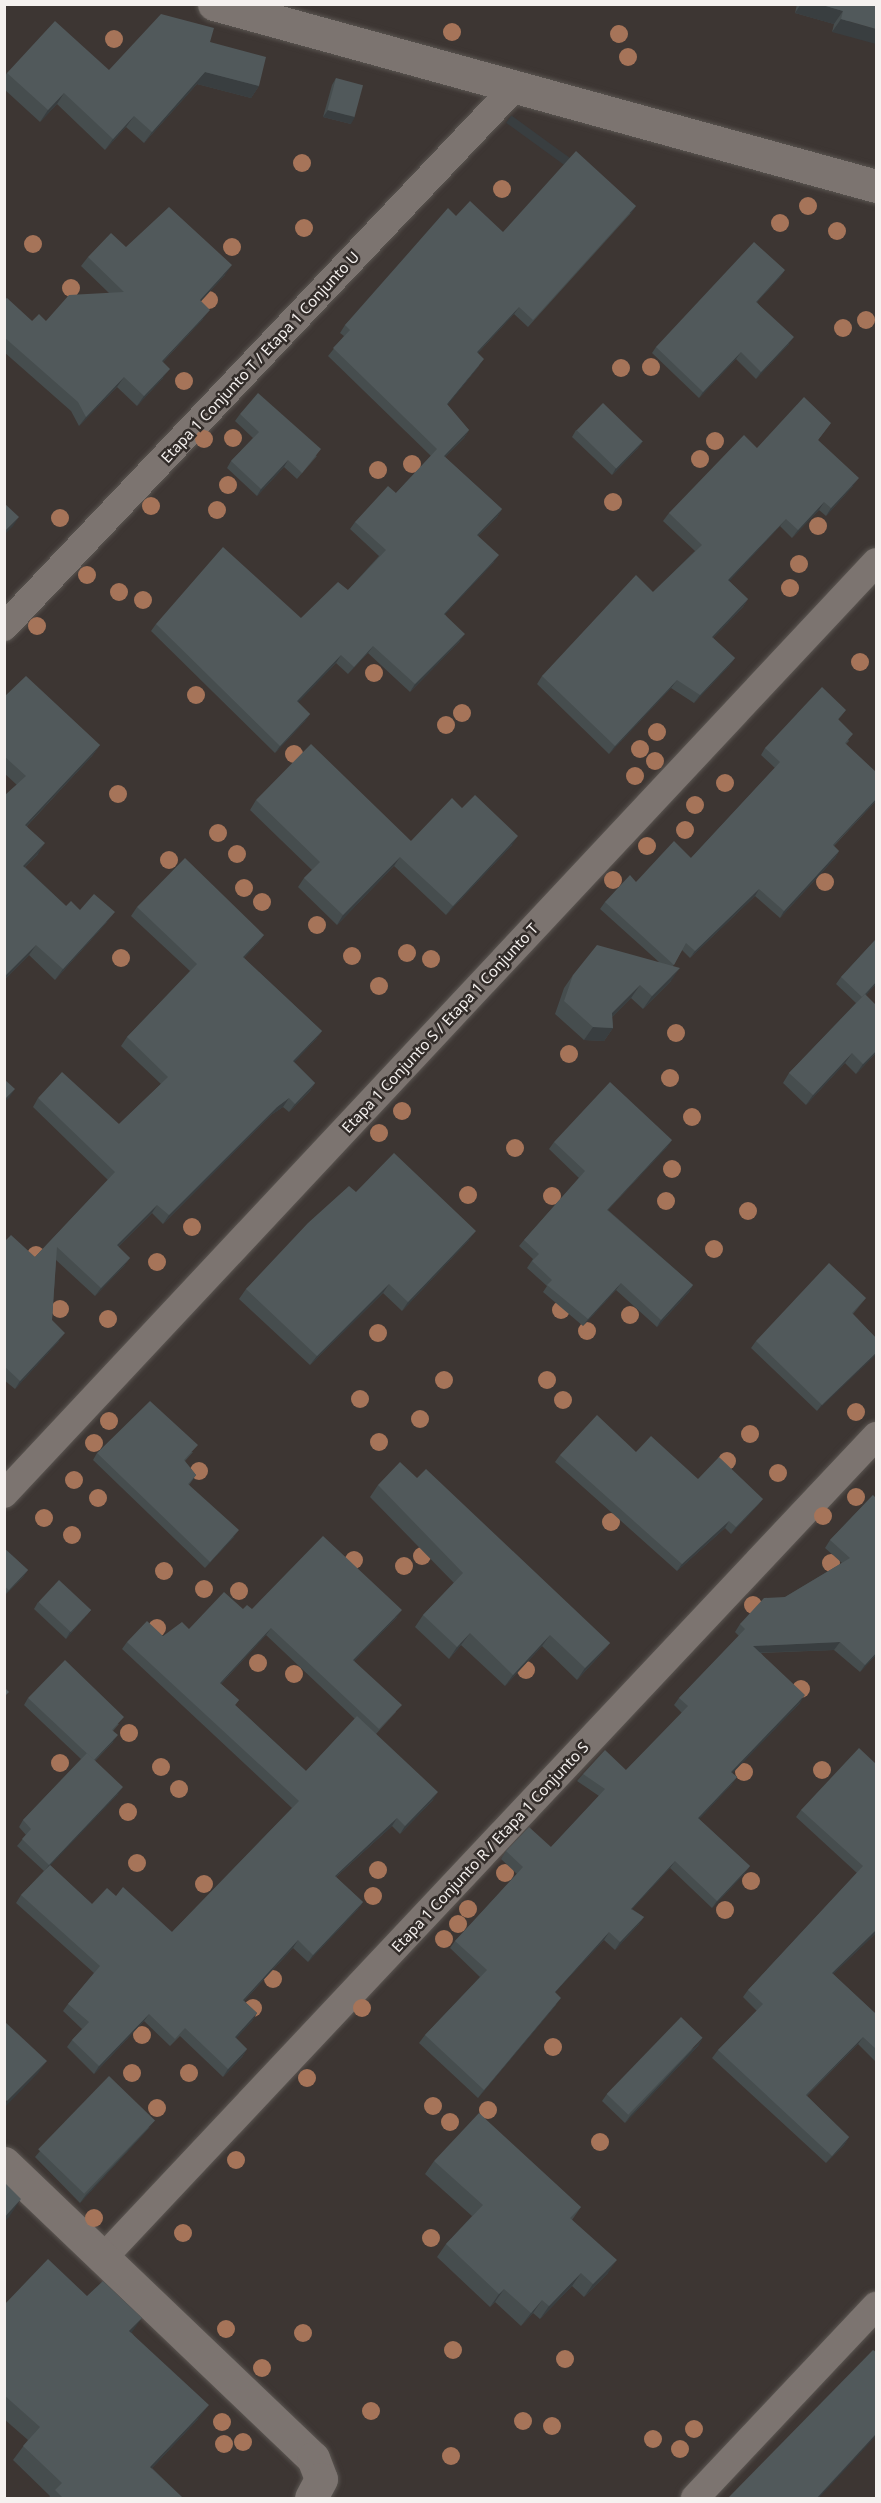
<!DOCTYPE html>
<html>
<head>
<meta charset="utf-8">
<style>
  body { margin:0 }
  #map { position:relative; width:881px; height:2503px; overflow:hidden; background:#3d3633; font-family:"Noto Sans",sans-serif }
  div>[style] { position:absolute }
  .roads { filter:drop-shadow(0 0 2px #5a5551) drop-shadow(0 0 2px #5a5551) }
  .minor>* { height:28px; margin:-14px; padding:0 14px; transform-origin:14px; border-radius:14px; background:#7c7470 }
  .tertiary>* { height:33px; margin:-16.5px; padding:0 16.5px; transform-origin:16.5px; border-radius:16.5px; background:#7c7470 }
  .trees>* { width:18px; height:18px; margin:-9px; border-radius:50%; background:#a67459 }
  .wall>* { inset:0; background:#464d4e }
  .shaded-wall>* { inset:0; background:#393e40; transform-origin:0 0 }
  .building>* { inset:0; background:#51595b; transform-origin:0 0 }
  span { translate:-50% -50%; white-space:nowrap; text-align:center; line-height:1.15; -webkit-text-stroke:5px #322c29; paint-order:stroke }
  .street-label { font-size:15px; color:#f5f1ef }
  .frame { position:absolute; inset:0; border:6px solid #f5f1ef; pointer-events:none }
</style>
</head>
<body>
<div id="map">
  <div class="roads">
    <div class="minor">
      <div style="left:4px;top:627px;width:743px;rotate:-46.58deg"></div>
      <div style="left:4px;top:1494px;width:1276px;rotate:-46.9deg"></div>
      <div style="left:104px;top:2257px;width:1127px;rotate:-46.76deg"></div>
      <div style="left:695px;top:2498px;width:264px;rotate:-46.7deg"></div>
    </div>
    <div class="tertiary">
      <div style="left:214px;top:4px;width:687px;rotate:15.37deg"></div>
      <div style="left:4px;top:2163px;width:427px;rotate:43.7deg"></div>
      <div style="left:313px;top:2458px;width:22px;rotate:69deg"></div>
      <div style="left:321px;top:2479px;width:21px;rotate:118deg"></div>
    </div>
  </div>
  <div class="trees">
    <div style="left:452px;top:32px"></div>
    <div style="left:619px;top:34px"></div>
    <div style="left:114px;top:39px"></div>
    <div style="left:628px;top:57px"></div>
    <div style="left:302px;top:163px"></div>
    <div style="left:502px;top:189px"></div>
    <div style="left:808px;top:206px"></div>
    <div style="left:780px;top:223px"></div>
    <div style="left:304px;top:228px"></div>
    <div style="left:837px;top:231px"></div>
    <div style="left:33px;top:244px"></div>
    <div style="left:232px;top:247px"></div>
    <div style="left:71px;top:288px"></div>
    <div style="left:209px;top:300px"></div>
    <div style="left:866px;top:320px"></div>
    <div style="left:843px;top:328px"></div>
    <div style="left:651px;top:367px"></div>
    <div style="left:621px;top:368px"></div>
    <div style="left:184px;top:381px"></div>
    <div style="left:233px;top:438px"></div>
    <div style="left:204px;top:439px"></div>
    <div style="left:715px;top:441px"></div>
    <div style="left:700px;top:459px"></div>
    <div style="left:412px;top:464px"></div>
    <div style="left:378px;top:470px"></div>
    <div style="left:228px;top:485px"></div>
    <div style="left:613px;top:502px"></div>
    <div style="left:151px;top:506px"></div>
    <div style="left:217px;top:510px"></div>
    <div style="left:60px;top:518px"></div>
    <div style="left:818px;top:526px"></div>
    <div style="left:799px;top:564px"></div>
    <div style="left:87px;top:575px"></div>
    <div style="left:790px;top:588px"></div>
    <div style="left:119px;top:592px"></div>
    <div style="left:143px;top:600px"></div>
    <div style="left:37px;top:626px"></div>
    <div style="left:860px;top:662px"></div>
    <div style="left:374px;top:673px"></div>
    <div style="left:196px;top:695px"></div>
    <div style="left:462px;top:713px"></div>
    <div style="left:446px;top:725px"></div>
    <div style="left:657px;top:732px"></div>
    <div style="left:640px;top:749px"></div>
    <div style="left:294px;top:754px"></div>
    <div style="left:655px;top:761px"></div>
    <div style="left:635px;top:776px"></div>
    <div style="left:725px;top:783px"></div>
    <div style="left:118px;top:794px"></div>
    <div style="left:695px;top:805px"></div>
    <div style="left:685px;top:830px"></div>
    <div style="left:218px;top:833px"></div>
    <div style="left:647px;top:846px"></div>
    <div style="left:237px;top:854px"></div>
    <div style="left:169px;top:860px"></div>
    <div style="left:613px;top:880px"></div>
    <div style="left:825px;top:882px"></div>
    <div style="left:244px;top:888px"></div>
    <div style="left:262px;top:902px"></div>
    <div style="left:317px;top:925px"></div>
    <div style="left:407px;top:953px"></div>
    <div style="left:352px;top:956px"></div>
    <div style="left:121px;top:958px"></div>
    <div style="left:431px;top:959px"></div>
    <div style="left:379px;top:986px"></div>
    <div style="left:676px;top:1033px"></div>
    <div style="left:569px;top:1054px"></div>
    <div style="left:670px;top:1078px"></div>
    <div style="left:402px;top:1111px"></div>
    <div style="left:692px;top:1117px"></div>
    <div style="left:379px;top:1133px"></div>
    <div style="left:515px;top:1148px"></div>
    <div style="left:672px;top:1169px"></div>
    <div style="left:468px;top:1195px"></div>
    <div style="left:552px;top:1196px"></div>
    <div style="left:666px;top:1201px"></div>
    <div style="left:748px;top:1211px"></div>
    <div style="left:192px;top:1227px"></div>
    <div style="left:714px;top:1249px"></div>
    <div style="left:36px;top:1255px"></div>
    <div style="left:157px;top:1262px"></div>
    <div style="left:60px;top:1309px"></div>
    <div style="left:561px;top:1310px"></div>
    <div style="left:630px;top:1315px"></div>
    <div style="left:108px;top:1319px"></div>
    <div style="left:587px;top:1331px"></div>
    <div style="left:378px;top:1333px"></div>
    <div style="left:444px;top:1380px"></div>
    <div style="left:547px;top:1380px"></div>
    <div style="left:360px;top:1399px"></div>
    <div style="left:563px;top:1400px"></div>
    <div style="left:856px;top:1412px"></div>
    <div style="left:420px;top:1419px"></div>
    <div style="left:109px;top:1421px"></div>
    <div style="left:750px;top:1434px"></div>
    <div style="left:379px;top:1442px"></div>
    <div style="left:94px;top:1443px"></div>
    <div style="left:727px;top:1461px"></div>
    <div style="left:199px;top:1471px"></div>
    <div style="left:778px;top:1473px"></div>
    <div style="left:74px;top:1480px"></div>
    <div style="left:856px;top:1497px"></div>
    <div style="left:98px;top:1498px"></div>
    <div style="left:823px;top:1516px"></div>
    <div style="left:44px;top:1518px"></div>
    <div style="left:611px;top:1522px"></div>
    <div style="left:72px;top:1535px"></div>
    <div style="left:422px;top:1556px"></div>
    <div style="left:354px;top:1560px"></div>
    <div style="left:831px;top:1563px"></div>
    <div style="left:404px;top:1566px"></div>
    <div style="left:164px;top:1571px"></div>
    <div style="left:204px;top:1589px"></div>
    <div style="left:239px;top:1591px"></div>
    <div style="left:753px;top:1605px"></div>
    <div style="left:157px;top:1628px"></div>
    <div style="left:258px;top:1663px"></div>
    <div style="left:526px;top:1670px"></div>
    <div style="left:294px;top:1674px"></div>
    <div style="left:801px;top:1689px"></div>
    <div style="left:129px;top:1733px"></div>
    <div style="left:60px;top:1763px"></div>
    <div style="left:161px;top:1767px"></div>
    <div style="left:822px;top:1770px"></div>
    <div style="left:744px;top:1772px"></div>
    <div style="left:179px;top:1789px"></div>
    <div style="left:128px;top:1812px"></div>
    <div style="left:137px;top:1863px"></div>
    <div style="left:378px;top:1870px"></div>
    <div style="left:505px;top:1873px"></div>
    <div style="left:751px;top:1881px"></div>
    <div style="left:204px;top:1884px"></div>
    <div style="left:373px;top:1896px"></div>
    <div style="left:468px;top:1909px"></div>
    <div style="left:725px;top:1910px"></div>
    <div style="left:458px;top:1924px"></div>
    <div style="left:444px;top:1939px"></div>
    <div style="left:273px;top:1979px"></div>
    <div style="left:253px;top:2008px"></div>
    <div style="left:362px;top:2008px"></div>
    <div style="left:142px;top:2035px"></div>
    <div style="left:553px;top:2047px"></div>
    <div style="left:132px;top:2073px"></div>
    <div style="left:189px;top:2073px"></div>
    <div style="left:307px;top:2078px"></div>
    <div style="left:433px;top:2106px"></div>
    <div style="left:157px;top:2108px"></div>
    <div style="left:488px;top:2110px"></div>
    <div style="left:450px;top:2122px"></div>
    <div style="left:600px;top:2142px"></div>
    <div style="left:236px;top:2160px"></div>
    <div style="left:94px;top:2218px"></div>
    <div style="left:183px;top:2233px"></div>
    <div style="left:431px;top:2238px"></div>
    <div style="left:226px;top:2329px"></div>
    <div style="left:303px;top:2333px"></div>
    <div style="left:453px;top:2350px"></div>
    <div style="left:565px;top:2359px"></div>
    <div style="left:262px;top:2368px"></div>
    <div style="left:371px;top:2411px"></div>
    <div style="left:523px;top:2421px"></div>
    <div style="left:222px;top:2422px"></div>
    <div style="left:552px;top:2426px"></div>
    <div style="left:694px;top:2429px"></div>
    <div style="left:653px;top:2439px"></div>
    <div style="left:243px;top:2442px"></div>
    <div style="left:224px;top:2444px"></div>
    <div style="left:680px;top:2449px"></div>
    <div style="left:451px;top:2456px"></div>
  </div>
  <div class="wall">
    <div style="clip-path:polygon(797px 4px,876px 4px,832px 32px,834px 24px,795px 13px)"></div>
    <div style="clip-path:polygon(210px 42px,259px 86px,251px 98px,197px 84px,144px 143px,126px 127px,105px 150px,57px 104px,40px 122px,4px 89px,4px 77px,7px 73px,109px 70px)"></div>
    <div style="clip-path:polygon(336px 78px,351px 124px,323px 117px,332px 85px)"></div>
    <div style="clip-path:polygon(636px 206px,631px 213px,528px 327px,514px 314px,478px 353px,479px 366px,447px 405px,469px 430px,464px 438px,445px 457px,502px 509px,497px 517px,478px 536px,494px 562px,445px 614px,460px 641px,410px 692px,368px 653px,348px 674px,336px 663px,298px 702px,310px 714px,305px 721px,275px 753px,151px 631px,156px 624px,301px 618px,348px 590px,379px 556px,350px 529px,355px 522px,396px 493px,431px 456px,328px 356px,344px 336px,340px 333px,345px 325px,456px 216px,503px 232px)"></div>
    <div style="clip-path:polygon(126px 247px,225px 275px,201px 301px,203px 319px,163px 362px,163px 378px,137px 406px,117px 387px,79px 426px,71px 411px,4px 352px,4px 300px,32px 321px,46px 321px,109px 293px,81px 266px,88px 257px)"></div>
    <div style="clip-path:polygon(785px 270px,780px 277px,757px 302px,789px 344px,756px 379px,736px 359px,699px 398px,652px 353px,656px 347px)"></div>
    <div style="clip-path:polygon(240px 414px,317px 456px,297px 479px,284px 467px,257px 496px,227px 468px,231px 461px,253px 438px,235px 421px)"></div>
    <div style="clip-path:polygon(831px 423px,818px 440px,853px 486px,826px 516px,819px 510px,792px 538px,780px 526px,729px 581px,748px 599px,743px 607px,713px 638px,735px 658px,729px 666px,694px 703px,671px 688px,609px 754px,537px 684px,542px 676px,653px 592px,695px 551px,663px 521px,669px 513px,757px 448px)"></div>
    <div style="clip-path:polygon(576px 430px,643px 441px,638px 448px,612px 475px,572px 437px)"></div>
    <div style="clip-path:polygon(4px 697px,100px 745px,92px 756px,27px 826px,38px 854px,25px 867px,66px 906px,80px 910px,107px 922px,55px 980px,29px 955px,4px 980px,4px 796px,17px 785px,4px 773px)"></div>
    <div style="clip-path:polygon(846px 710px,838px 720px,849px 741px,846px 744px,876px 801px,834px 846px,839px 851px,835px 858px,780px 918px,755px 896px,690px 958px,682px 950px,673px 966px,671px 981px,643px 1009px,631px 998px,612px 1017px,613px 1028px,604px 1041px,584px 1040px,555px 1014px,564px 988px,573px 975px,659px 962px,600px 909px,605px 902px,636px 882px,691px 858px,775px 768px,761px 755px,765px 748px)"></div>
    <div style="clip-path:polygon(256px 800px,411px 841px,462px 808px,512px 845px,446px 915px,394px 866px,337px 925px,298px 887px,304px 878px,312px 870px,250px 810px)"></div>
    <div style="clip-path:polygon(137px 907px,264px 935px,258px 943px,244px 958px,322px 1031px,316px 1039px,294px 1062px,315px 1083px,310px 1091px,289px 1112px,283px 1107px,271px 1115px,163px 1224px,152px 1213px,118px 1247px,130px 1258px,124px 1266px,95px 1296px,56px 1260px,52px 1320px,59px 1341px,15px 1389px,4px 1380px,4px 1242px,35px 1257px,108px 1180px,33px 1107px,38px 1098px,119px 1124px,161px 1084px,121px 1046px,127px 1037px,190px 971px,131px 916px)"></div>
    <div style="clip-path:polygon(876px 939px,876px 984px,866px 995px,876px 1053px,856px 1074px,845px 1063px,806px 1105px,783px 1083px,789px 1073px,856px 1003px,836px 984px,841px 977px)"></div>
    <div style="clip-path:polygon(672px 1140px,667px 1147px,608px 1210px,693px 1285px,689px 1292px,657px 1327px,616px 1290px,583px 1326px,543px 1292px,547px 1286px,527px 1268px,533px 1259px,519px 1246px,524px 1240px,579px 1178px,549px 1149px,554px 1142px)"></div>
    <div style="clip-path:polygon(356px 1192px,469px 1240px,402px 1311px,383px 1293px,310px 1365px,239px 1299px,246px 1289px)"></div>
    <div style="clip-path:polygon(866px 1298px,853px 1314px,876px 1338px,817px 1411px,751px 1348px,756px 1341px)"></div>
    <div style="clip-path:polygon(193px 1452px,185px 1461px,196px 1475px,189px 1485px,234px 1537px,205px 1568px,93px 1460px,97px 1453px)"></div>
    <div style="clip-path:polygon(636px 1452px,698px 1479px,763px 1499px,758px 1505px,731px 1534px,725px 1528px,677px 1571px,555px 1462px,560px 1455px)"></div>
    <div style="clip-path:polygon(417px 1478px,610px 1643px,601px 1654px,577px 1680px,542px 1646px,505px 1686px,461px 1645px,449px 1659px,415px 1627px,423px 1615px,454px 1583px,370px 1497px,378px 1485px)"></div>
    <div style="clip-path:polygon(873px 1495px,876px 1655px,860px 1672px,834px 1650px,761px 1653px,800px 1703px,732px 1773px,737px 1777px,731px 1785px,699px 1819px,750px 1866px,744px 1874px,712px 1908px,670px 1868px,632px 1909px,644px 1917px,639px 1924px,615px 1950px,604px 1940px,555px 1992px,556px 2005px,478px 2098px,419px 2043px,425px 2035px,480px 1977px,450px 1948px,455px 1941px,517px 1874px,501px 1859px,506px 1851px,551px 1847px,599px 1796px,577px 1781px,583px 1774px,626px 1770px,682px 1713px,674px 1705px,679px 1698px,739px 1636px,735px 1632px,740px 1624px,842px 1563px,825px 1548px,830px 1540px)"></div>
    <div style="clip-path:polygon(4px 1548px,28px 1570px,23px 1577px,4px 1596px)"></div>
    <div style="clip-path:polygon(38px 1602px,91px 1610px,86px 1616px,66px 1639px,34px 1609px)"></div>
    <div style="clip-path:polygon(evenodd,243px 1609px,397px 1617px,354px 1661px,396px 1712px,376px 1734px,433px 1800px,400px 1834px,392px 1826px,336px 1877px,363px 1902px,358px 1909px,308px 1962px,293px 1948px,244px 2001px,257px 2013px,252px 2021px,236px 2038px,247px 2049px,242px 2057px,223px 2077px,180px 2036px,170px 2046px,144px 2021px,94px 2074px,67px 2047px,72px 2040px,82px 2029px,63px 2011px,68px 2004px,94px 1973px,16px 1903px,21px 1895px,44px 1871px,17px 1846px,26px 1835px,19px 1827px,23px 1820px,81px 1759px,24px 1705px,28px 1698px,119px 1724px,113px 1731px,113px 1742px,95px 1761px,118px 1794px,50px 1865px,92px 1904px,116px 1896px,172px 1932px,292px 1808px,122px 1649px,127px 1642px,163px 1636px,189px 1629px,243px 1609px,266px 1635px,355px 1719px,306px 1771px,235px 1705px,239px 1700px,221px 1684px,266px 1635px)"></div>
    <div style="clip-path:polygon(876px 1764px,876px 1933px,833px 1974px,876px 2014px,876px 2062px,858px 2044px,807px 2096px,849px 2137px,844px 2145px,826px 2163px,712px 2058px,718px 2050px,757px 2011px,743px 1997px,748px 1990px,857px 1873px,796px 1817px,801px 1810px)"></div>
    <div style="clip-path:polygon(699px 2045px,625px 2123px,602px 2101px,607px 2094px)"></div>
    <div style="clip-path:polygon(150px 2127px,80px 2203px,35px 2157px,40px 2151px)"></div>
    <div style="clip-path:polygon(434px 2161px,581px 2207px,572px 2220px,608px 2273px,584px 2297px,572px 2286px,540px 2319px,533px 2313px,521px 2326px,495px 2302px,490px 2307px,437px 2257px,446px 2244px,472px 2216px,425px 2174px)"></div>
    <div style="clip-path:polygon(87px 2296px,132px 2333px,198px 2419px,152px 2468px,184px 2499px,48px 2499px,50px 2496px,13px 2460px,28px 2440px,4px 2419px,4px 2305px)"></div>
  </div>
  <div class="shaded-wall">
    <div style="clip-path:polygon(801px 4px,819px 4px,843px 11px,834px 24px,795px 13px)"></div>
    <div style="clip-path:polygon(841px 19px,876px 29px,876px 44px,832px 32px)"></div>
    <div style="clip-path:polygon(205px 72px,259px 86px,251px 98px,197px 84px,144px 143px,152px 132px)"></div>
    <div style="clip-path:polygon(64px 93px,57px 104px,40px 122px,48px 110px)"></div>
    <div style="clip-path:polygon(328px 110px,355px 117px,351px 124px,323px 117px)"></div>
    <div style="clip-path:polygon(134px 116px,126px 127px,105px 150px,113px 139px)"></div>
    <div style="left:636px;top:206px;width:9px;height:154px;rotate:126deg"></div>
    <div style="clip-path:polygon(232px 265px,225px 275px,193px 310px,200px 300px)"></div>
    <div style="clip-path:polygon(785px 270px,780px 277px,751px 308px,756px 302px)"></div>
    <div style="clip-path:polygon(519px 307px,514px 314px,472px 359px,477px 352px)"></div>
    <div style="clip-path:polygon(210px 310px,203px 319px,155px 370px,162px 361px)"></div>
    <div style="clip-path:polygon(794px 337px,789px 344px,756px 379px,761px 372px)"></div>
    <div style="clip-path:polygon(741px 352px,736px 359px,699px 398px,703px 392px)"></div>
    <div style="clip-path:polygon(484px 359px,479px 366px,442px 412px,447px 404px)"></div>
    <div style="clip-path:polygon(170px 369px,163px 378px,137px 406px,144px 396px)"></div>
    <div style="clip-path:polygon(124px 377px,117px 387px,79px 426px,86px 417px)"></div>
    <div style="clip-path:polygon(469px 430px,464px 438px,439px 463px,444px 456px)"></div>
    <div style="clip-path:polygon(643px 441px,638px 448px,612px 475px,616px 468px)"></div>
    <div style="clip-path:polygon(288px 460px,284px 467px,257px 496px,261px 489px)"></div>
    <div style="clip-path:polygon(859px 478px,853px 486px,826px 516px,831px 508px)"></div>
    <div style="clip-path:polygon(824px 502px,819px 510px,792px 538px,798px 530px)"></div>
    <div style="clip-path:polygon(502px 509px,497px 517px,472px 542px,477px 535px)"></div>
    <div style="clip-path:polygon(19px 517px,13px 526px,4px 535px,4px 532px)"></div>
    <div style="clip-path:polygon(786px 519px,780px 526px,723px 588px,728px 580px)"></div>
    <div style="clip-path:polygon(499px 555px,494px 562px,439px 621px,444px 614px)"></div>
    <div style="clip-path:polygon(748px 599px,743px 607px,706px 645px,712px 637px)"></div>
    <div style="clip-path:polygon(465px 634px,460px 641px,410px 692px,415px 684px)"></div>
    <div style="clip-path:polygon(373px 646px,368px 653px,348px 674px,354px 667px)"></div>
    <div style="clip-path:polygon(341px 655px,336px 663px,292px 709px,297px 701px)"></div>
    <div style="clip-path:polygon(735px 658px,729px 666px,694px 703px,700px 695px)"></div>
    <div style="clip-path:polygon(677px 680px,671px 688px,609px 754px,615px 746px)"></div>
    <div style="clip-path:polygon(310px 714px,305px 721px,275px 753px,280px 746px)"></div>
    <div style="clip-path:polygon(100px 745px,92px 756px,18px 835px,25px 825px)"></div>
    <div style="clip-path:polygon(876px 799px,876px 801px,828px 851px,833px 845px)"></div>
    <div style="clip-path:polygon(518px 836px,512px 845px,446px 915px,453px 906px)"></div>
    <div style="clip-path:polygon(45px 843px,38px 854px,16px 876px,23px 866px)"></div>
    <div style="clip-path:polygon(839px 851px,835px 858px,780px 918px,784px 911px)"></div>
    <div style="clip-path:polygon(400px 857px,394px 866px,337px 925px,343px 915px)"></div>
    <div style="clip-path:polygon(759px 889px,755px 896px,690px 958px,695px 951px)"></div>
    <div style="clip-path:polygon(115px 912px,107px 922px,55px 980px,63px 969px)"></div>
    <div style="clip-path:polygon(264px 935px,258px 943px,237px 965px,243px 957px)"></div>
    <div style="clip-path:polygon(36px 945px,29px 955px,4px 980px,4px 977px)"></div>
    <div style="clip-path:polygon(680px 968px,671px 981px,643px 1009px,652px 996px)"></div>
    <div style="clip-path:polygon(876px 982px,876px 984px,858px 1004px,863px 997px)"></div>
    <div style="clip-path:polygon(640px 985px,631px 998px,603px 1026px,612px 1013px)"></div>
    <div style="clip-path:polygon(593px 1027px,613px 1028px,604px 1041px,584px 1040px)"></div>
    <div style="clip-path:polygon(322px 1031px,316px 1039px,287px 1070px,293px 1061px)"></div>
    <div style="clip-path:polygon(876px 1051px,876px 1053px,856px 1074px,863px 1064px)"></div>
    <div style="clip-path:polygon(852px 1053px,845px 1063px,806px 1105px,813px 1095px)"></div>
    <div style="clip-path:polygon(315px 1083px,310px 1091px,289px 1112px,295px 1104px)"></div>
    <div style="clip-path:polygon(15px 1089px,9px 1098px,4px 1102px,4px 1100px)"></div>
    <div style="clip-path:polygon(289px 1098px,283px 1107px,271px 1115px,163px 1224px,169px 1215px,277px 1107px)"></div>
    <div style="clip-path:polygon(672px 1140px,667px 1147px,602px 1216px,607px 1210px)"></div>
    <div style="clip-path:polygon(157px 1205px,152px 1213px,111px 1254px,117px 1245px)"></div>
    <div style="clip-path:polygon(476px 1231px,469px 1240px,402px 1311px,408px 1302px)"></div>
    <div style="clip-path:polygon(130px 1258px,124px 1266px,95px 1296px,101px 1288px)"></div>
    <div style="clip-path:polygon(621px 1283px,616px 1290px,583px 1326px,588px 1319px)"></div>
    <div style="clip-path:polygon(389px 1284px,383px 1293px,310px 1365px,317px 1356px)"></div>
    <div style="clip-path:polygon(693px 1285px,689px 1292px,657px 1327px,661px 1320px)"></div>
    <div style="clip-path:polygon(65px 1333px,59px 1341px,15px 1389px,20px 1381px)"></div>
    <div style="clip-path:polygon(876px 1353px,876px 1355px,817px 1411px,822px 1405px)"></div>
    <div style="clip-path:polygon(763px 1499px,758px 1505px,731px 1534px,736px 1527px)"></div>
    <div style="clip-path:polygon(729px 1521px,725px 1528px,677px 1571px,682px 1564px)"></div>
    <div style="clip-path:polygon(239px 1530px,234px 1537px,205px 1568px,210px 1562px)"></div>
    <div style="clip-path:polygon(28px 1570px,23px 1577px,4px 1596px,9px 1590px)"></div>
    <div style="clip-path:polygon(91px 1610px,86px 1616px,66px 1639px,70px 1632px)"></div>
    <div style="clip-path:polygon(402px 1610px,397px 1617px,348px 1667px,353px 1660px)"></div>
    <div style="clip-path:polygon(271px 1628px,266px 1635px,215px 1690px,220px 1683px)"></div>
    <div style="clip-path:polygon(470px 1633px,461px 1645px,449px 1659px,457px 1647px)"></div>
    <div style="clip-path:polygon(550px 1635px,542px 1646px,505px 1686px,513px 1675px)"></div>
    <div style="clip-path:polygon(840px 1642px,834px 1650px,748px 1653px,753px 1646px)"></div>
    <div style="clip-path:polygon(610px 1643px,601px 1654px,577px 1680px,585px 1668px)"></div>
    <div style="clip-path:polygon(876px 1653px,876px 1655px,860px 1672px,865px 1665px)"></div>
    <div style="clip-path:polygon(805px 1695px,800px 1703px,726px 1780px,731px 1772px)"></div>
    <div style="clip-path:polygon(118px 1735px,113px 1742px,89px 1766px,94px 1760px)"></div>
    <div style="clip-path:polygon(737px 1777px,731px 1785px,693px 1826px,698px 1818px)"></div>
    <div style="clip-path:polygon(123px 1787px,118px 1794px,44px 1872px,49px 1865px)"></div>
    <div style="clip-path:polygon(438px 1792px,433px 1800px,400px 1834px,405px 1826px)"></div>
    <div style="clip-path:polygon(397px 1818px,392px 1826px,329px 1883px,335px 1876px)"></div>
    <div style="clip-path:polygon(675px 1861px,670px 1868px,626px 1916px,631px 1909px)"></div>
    <div style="clip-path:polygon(750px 1866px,744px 1874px,712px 1908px,717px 1901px)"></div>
    <div style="clip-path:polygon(363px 1902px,358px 1909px,308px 1962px,313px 1955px)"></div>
    <div style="clip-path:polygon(644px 1917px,639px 1924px,615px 1950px,620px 1942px)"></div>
    <div style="clip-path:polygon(876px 1930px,876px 1933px,826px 1981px,832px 1973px)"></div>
    <div style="clip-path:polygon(609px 1932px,604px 1940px,549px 1999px,555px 1992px)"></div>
    <div style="clip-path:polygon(298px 1940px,293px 1948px,238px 2007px,243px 2000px)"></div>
    <div style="clip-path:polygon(561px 1998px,556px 2005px,478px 2098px,484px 2090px)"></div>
    <div style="clip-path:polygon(257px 2013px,252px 2021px,230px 2045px,235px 2037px)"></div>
    <div style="clip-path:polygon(149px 2014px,144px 2021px,94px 2074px,99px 2066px)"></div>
    <div style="clip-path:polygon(863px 2037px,858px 2044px,800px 2102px,806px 2095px)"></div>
    <div style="clip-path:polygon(703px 2038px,699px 2045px,625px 2123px,630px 2116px)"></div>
    <div style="clip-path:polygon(247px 2049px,242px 2057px,223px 2077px,228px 2069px)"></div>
    <div style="clip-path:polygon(47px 2061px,38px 2073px,4px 2108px,4px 2105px,7px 2101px)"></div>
    <div style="clip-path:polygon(155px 2121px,150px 2127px,80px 2203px,85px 2196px)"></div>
    <div style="clip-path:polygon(849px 2137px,844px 2145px,826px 2163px,832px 2156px)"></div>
    <div style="clip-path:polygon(21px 2199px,9px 2217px,4px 2222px,4px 2218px)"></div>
    <div style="clip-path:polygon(617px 2260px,608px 2273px,584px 2297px,593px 2284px)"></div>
    <div style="clip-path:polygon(581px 2273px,572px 2286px,540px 2319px,549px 2306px)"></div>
    <div style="clip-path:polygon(504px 2289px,495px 2302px,490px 2307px,499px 2294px)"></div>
    <div style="clip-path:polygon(542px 2300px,533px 2313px,521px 2326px,531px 2313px)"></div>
    <div style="clip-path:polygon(142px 2318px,132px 2332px,119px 2345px,129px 2331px)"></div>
    <div style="clip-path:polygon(209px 2405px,198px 2419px,140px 2481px,150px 2467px)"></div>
    <div style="clip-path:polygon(876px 2434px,876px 2436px,818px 2499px,816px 2498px)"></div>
  </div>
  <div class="building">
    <div style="clip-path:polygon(819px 4px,876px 4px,876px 29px,841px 19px,843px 11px)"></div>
    <div style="clip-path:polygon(161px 14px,214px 28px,210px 42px,266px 57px,259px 86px,205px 72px,152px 132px,134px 116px,113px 139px,64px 93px,48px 110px,7px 73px,55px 21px,109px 70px)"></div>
    <div style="left:336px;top:78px;width:28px;height:33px;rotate:15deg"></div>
    <div style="clip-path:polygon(576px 151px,636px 206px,533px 320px,519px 307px,477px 352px,484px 359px,447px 404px,469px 430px,444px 456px,502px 509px,477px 535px,499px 555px,444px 614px,465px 634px,415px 684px,373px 646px,354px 667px,341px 655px,297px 701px,310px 714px,280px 746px,156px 624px,223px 547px,301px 618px,338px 582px,348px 590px,386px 550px,355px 522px,388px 486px,396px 493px,437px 449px,333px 348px,350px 330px,345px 325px,448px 208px,456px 216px,470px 201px,503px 232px)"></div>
    <div style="clip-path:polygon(169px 207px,232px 265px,200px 300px,210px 310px,162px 361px,170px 369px,144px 396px,124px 377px,86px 417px,78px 402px,4px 337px,4px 300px,7px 298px,32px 321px,39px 314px,46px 321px,69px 295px,124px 292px,88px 257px,111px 233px,126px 247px)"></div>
    <div style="clip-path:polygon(754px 242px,785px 270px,756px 302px,794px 337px,761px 372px,741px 352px,703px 392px,656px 347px)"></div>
    <div style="clip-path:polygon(258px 393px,321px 449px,302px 473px,288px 460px,261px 489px,231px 461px,259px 432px,240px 414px)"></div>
    <div style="clip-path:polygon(804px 397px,831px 423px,818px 440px,859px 478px,831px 508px,824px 502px,798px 530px,786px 519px,728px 580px,748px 599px,712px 637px,735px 658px,700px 695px,677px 680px,615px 746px,542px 676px,636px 575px,653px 592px,702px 545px,669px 513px,744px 435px,757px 448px)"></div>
    <div style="left:603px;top:403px;width:55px;height:38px;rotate:44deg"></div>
    <div style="clip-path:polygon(4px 503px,19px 517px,4px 532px)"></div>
    <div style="clip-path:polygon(26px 676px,100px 745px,25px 825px,45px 843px,23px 866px,66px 906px,71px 901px,80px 910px,94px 894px,115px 912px,63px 969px,36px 945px,4px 977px,4px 796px,26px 776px,4px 756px,4px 697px)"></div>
    <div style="clip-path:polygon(822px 687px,846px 710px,838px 719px,853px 734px,845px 743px,876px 772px,876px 799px,833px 845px,839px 851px,784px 911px,759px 889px,695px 951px,686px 943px,674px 965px,605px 902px,630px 875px,636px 882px,674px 841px,691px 858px,780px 762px,765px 748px)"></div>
    <div style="clip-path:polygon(311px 744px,411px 841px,452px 798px,462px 808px,475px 795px,518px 836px,453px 906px,400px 857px,343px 915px,304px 878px,320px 862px,256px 800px)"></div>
    <div style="clip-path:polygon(185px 858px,264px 935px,243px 957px,322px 1031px,293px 1061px,315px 1083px,295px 1104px,289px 1098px,277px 1107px,169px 1215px,157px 1205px,117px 1245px,130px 1258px,101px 1288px,57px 1247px,52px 1320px,65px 1333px,20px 1381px,4px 1366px,4px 1242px,11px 1235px,35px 1257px,115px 1172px,38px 1098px,62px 1072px,119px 1124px,168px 1077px,127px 1037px,197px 964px,137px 907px)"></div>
    <div style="clip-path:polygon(876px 939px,876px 982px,862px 997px,841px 977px)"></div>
    <div style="clip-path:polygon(597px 945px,680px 968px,652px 996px,640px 985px,612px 1013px,613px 1028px,593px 1027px,564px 1001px,573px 975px)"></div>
    <div style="clip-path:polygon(865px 994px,876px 1005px,876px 1051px,863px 1064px,852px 1053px,813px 1095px,789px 1073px)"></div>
    <div style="clip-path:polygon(4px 1079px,15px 1089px,4px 1100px)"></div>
    <div style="clip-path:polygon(610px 1082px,672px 1140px,607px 1210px,693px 1285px,661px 1320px,621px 1283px,588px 1319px,547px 1285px,552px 1280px,532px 1261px,539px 1254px,524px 1240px,585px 1171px,554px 1142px)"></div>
    <div style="clip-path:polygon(394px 1153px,476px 1231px,408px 1302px,389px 1284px,317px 1356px,246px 1289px,308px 1223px,349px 1186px,356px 1192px)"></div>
    <div style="clip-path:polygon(829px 1263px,866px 1298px,852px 1313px,876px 1338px,876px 1353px,822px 1405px,756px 1341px)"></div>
    <div style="clip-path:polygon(150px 1401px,198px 1445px,184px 1460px,196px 1475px,188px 1484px,239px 1530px,210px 1562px,97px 1453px)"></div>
    <div style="clip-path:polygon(597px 1415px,636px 1452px,651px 1436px,698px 1479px,719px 1457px,763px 1499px,736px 1527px,729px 1521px,682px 1564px,560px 1455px)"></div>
    <div style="clip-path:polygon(400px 1462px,417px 1478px,426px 1469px,610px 1643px,585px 1668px,550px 1635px,513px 1675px,470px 1633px,457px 1647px,423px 1615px,463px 1573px,378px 1485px)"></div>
    <div style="clip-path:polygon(873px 1495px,876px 1498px,876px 1653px,865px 1665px,840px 1642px,753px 1646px,805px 1695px,731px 1772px,737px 1777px,698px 1818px,750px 1866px,717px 1901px,675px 1861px,631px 1909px,644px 1917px,620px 1942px,609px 1932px,555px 1992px,561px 1998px,484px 2090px,425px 2035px,487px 1970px,455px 1941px,523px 1867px,506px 1851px,529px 1827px,551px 1847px,605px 1789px,583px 1774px,605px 1750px,626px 1770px,688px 1706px,679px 1698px,745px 1629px,740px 1624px,764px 1598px,785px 1597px,850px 1558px,830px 1540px)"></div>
    <div style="clip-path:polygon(323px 1536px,402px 1610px,353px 1660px,402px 1705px,379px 1729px,271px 1628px,220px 1683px,239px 1700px,235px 1705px,306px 1771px,357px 1716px,438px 1792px,405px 1826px,397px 1818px,335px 1876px,363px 1902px,313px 1955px,298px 1940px,243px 2000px,257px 2013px,235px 2037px,247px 2049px,228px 2069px,185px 2028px,175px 2039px,149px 2014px,99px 2066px,72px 2040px,89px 2022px,68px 2004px,100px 1966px,21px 1895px,50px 1865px,92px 1904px,107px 1888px,116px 1896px,123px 1887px,172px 1932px,299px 1801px,127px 1642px,147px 1621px,163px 1636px,182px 1622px,189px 1629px,224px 1592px,243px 1609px,247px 1605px,252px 1609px)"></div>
    <div style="clip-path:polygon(4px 1548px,28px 1570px,9px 1590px,4px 1586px)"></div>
    <div style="left:59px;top:1580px;width:44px;height:30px;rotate:43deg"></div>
    <div style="clip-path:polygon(65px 1660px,124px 1717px,112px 1730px,118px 1735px,94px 1760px,28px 1698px)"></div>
    <div style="clip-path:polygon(4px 1687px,9px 1692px,4px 1697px)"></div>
    <div style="clip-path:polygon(859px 1748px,876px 1764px,876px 1930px,832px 1973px,876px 2014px,876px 2049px,863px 2037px,806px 2095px,849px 2137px,832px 2156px,718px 2050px,763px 2004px,748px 1990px,863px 1866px,801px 1810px)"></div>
    <div style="clip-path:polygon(87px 1753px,123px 1787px,49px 1865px,22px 1839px,31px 1829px,23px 1820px)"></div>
    <div style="left:681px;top:2017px;width:30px;height:107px;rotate:44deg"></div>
    <div style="clip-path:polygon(4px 2021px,47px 2061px,7px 2101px,4px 2099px)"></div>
    <div style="left:109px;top:2076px;width:64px;height:102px;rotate:44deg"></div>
    <div style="clip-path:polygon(479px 2113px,581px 2207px,570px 2218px,617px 2260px,593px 2284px,581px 2273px,549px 2306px,542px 2300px,531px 2313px,504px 2289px,499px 2294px,446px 2244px,483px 2205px,434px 2161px)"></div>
    <div style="clip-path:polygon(4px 2182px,21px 2199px,4px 2218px)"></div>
    <div style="clip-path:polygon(48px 2259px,87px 2296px,103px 2281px,142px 2318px,129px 2331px,209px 2405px,150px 2467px,184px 2499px,64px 2499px,55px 2490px,62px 2483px,23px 2446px,40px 2427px,4px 2395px,4px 2305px)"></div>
    <div style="clip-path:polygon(873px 2350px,876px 2352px,876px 2434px,816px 2499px,731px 2499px,729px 2497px)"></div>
  </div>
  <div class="street-label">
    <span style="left:260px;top:357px;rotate:-47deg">Etapa 1 Conjunto T / Etapa 1 Conjunto U</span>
    <span style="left:440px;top:1028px;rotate:-47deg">Etapa 1 Conjunto S / Etapa 1 Conjunto T</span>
    <span style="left:490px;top:1847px;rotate:-47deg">Etapa 1 Conjunto R / Etapa 1 Conjunto S</span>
  </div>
  <div class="frame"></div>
</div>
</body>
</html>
